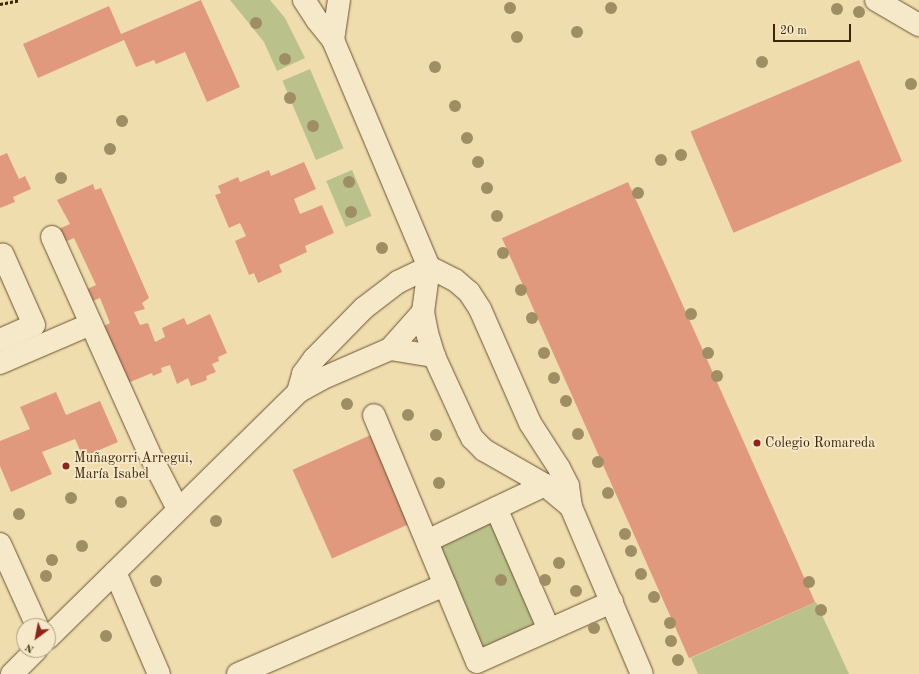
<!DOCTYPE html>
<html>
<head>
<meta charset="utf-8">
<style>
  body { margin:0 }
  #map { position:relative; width:919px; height:674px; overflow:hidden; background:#f0ddae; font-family:"Old Standard TT",serif }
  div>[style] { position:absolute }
  .green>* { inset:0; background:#bac18a; transform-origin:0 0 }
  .building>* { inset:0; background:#e0997c; transform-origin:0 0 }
  .path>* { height:2.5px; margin-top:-1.25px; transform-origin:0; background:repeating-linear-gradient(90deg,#3d2607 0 3px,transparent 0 5px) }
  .roads { filter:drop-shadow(0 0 1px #6a5431) drop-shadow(0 0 1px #6a5431) }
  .minor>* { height:22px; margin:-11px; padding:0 11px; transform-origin:11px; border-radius:11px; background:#f5e9ca }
  .trees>* { width:12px; height:12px; margin:-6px; border-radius:50%; background:#9f8e64 }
  .dots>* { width:11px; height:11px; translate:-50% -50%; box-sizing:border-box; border:2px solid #f5e9ca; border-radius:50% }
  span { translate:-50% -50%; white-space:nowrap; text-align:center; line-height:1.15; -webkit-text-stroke:3.5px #f5e9ca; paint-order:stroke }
  .poi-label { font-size:14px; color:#3d2607 }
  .left { translate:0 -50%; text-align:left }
  .north { position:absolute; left:16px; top:618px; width:40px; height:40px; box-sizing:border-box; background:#f5e9ca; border:1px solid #ab9b7c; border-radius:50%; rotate:212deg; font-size:11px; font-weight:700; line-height:16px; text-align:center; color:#3d2607 }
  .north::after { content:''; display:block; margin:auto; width:14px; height:18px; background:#8f2418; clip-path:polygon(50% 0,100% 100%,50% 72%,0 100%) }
  .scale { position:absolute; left:773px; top:24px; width:78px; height:18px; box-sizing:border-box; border:2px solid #3d2607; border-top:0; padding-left:5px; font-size:12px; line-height:14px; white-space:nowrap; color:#3d2607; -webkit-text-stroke:3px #f5e9ca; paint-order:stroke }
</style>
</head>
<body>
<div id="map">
  <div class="green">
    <div style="clip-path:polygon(230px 0,270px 0,285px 18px,305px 58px,277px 71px,264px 42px)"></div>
    <div style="left:310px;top:69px;width:86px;height:30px;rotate:67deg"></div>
    <div style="left:352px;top:170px;width:50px;height:28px;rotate:67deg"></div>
    <div style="left:494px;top:514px;width:125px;height:69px;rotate:67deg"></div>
    <div style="clip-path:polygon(816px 602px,849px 674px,698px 674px,691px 658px)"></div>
  </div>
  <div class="building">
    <div style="clip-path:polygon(201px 0,240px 87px,207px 102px,185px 52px,156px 64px,154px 60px,136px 67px,124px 40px,38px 78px,23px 44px,109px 6px,121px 34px)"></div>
    <div style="left:859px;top:60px;width:110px;height:183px;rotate:67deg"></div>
    <div style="clip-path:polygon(7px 153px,19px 179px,25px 176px,31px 189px,13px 197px,15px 202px,0 208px,0 156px)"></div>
    <div style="clip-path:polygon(304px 162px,316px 189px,294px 199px,300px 214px,322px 205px,334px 233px,305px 246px,307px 252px,279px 265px,282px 272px,258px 283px,254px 273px,249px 275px,235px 241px,246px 236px,240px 223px,229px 228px,215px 195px,221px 193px,218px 186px,238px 177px,240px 182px,269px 170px,271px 176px)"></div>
    <div style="left:628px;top:182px;width:460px;height:138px;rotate:66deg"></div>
    <div style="clip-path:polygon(93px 184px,95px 190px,101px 188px,149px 298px,142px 303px,145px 309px,134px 312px,140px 325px,148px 323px,155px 342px,165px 337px,162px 328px,184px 318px,187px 325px,210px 314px,227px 353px,218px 357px,219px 361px,212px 364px,216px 372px,206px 376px,207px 380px,191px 386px,188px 378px,177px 384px,170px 365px,161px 368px,162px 372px,153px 376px,152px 373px,123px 385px,98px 329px,110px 323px,100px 298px,88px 303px,83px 291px,96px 285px,74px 238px,62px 243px,56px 230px,70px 224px,57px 200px)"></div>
    <div style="clip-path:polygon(56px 392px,66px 415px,100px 401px,118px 442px,83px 457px,75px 439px,42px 452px,52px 474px,11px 492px,0 466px,0 441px,30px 429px,20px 407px)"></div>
    <div style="left:373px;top:434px;width:97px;height:88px;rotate:66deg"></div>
  </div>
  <div class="path">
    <div style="left:0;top:4px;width:20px;rotate:-11deg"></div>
  </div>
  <div class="roads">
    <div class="minor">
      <div style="left:304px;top:0;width:24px;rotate:57deg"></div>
      <div style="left:317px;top:20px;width:26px;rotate:51deg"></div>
      <div style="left:333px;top:40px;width:246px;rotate:67.1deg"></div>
      <div style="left:429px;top:267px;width:45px;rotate:97.6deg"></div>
      <div style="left:423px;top:312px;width:21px;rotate:79deg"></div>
      <div style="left:427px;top:333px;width:24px;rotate:73deg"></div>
      <div style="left:434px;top:356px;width:81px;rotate:65.3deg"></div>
      <div style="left:468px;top:430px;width:9px;rotate:63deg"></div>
      <div style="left:472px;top:438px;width:17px;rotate:45deg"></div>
      <div style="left:484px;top:450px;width:70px;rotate:29.8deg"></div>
      <div style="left:545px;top:485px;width:34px;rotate:40deg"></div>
      <div style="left:876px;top:0;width:50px;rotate:30.2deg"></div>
      <div style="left:333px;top:40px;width:40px;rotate:-81.5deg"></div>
      <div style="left:52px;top:237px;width:235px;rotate:65.8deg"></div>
      <div style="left:148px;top:451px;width:65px;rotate:62.7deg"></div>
      <div style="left:429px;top:267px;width:29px;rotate:27deg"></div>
      <div style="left:455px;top:280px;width:18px;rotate:41deg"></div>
      <div style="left:469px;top:292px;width:20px;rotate:57deg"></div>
      <div style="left:480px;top:309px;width:124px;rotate:66.3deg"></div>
      <div style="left:530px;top:423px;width:54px;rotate:57.2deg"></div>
      <div style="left:559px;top:468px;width:20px;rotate:63deg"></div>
      <div style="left:568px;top:486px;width:21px;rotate:82deg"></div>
      <div style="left:571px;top:507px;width:181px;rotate:67deg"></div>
      <div style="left:0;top:340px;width:37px;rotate:-24deg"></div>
      <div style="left:34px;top:325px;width:77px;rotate:-113.9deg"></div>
      <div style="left:390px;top:349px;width:45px;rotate:9deg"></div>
      <div style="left:0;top:363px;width:99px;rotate:-23.2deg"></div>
      <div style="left:298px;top:392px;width:19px;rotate:-74deg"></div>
      <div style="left:303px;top:374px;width:19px;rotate:-54deg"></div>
      <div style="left:314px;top:359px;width:71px;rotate:-45.6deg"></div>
      <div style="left:364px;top:308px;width:43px;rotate:-37.4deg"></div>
      <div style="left:398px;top:282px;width:34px;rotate:-26deg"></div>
      <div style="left:496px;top:508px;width:133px;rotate:66.5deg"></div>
      <div style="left:427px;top:541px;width:131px;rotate:-25.4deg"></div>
      <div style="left:0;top:544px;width:90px;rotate:65.7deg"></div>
      <div style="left:115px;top:572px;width:111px;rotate:66.7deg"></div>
      <div style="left:445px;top:585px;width:83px;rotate:67.4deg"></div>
      <div style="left:477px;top:662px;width:148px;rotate:-24deg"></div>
      <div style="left:48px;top:638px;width:351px;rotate:-44.5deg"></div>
      <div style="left:298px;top:392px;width:26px;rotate:-29deg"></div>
      <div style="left:321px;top:379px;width:75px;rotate:-23.5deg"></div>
      <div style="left:390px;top:349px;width:50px;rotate:-48.3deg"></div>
      <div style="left:12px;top:674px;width:34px;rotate:-45deg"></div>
      <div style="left:238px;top:674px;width:225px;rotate:-23.3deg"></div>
      <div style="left:445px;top:585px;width:184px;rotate:-112.7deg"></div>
    </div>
  </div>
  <div class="trees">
    <div style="left:510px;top:8px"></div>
    <div style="left:611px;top:8px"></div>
    <div style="left:837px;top:9px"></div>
    <div style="left:859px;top:12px"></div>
    <div style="left:256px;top:23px"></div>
    <div style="left:577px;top:32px"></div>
    <div style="left:517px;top:37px"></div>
    <div style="left:285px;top:59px"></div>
    <div style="left:762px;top:62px"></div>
    <div style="left:435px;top:67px"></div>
    <div style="left:911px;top:84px"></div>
    <div style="left:290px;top:98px"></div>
    <div style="left:455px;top:106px"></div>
    <div style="left:122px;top:121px"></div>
    <div style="left:313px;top:126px"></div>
    <div style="left:467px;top:138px"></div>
    <div style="left:110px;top:149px"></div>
    <div style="left:681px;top:155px"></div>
    <div style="left:661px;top:160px"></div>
    <div style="left:478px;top:162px"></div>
    <div style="left:61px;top:178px"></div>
    <div style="left:349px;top:182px"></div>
    <div style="left:487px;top:188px"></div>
    <div style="left:638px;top:193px"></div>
    <div style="left:351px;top:212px"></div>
    <div style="left:497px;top:216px"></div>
    <div style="left:382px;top:248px"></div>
    <div style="left:503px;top:253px"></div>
    <div style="left:521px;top:290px"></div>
    <div style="left:691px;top:314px"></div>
    <div style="left:532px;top:318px"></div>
    <div style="left:544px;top:353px"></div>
    <div style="left:708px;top:353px"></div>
    <div style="left:717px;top:376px"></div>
    <div style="left:554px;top:378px"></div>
    <div style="left:566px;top:401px"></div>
    <div style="left:347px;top:404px"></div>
    <div style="left:408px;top:415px"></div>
    <div style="left:578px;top:434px"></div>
    <div style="left:436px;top:435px"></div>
    <div style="left:598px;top:462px"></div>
    <div style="left:439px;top:483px"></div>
    <div style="left:608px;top:493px"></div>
    <div style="left:71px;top:498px"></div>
    <div style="left:121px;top:502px"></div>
    <div style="left:19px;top:514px"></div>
    <div style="left:216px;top:521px"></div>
    <div style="left:625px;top:534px"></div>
    <div style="left:82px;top:546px"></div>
    <div style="left:631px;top:551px"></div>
    <div style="left:52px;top:560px"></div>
    <div style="left:559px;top:563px"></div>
    <div style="left:641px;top:574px"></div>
    <div style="left:46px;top:576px"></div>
    <div style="left:501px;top:580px"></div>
    <div style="left:545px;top:580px"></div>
    <div style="left:156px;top:581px"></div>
    <div style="left:809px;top:582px"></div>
    <div style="left:576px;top:591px"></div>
    <div style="left:654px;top:597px"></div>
    <div style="left:821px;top:610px"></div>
    <div style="left:670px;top:623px"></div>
    <div style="left:594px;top:628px"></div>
    <div style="left:106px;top:636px"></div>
    <div style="left:671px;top:641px"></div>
    <div style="left:678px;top:660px"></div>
  </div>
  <div class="dots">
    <div style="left:757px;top:443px;background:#8f2418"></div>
    <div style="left:66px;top:466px;background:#8f2418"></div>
  </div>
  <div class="poi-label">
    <span class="left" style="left:765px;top:443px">Colegio Romareda</span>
    <span class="left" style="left:74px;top:466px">Muñagorri Arregui,<br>María Isabel</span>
  </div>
  <div class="north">N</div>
  <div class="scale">20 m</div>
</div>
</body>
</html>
